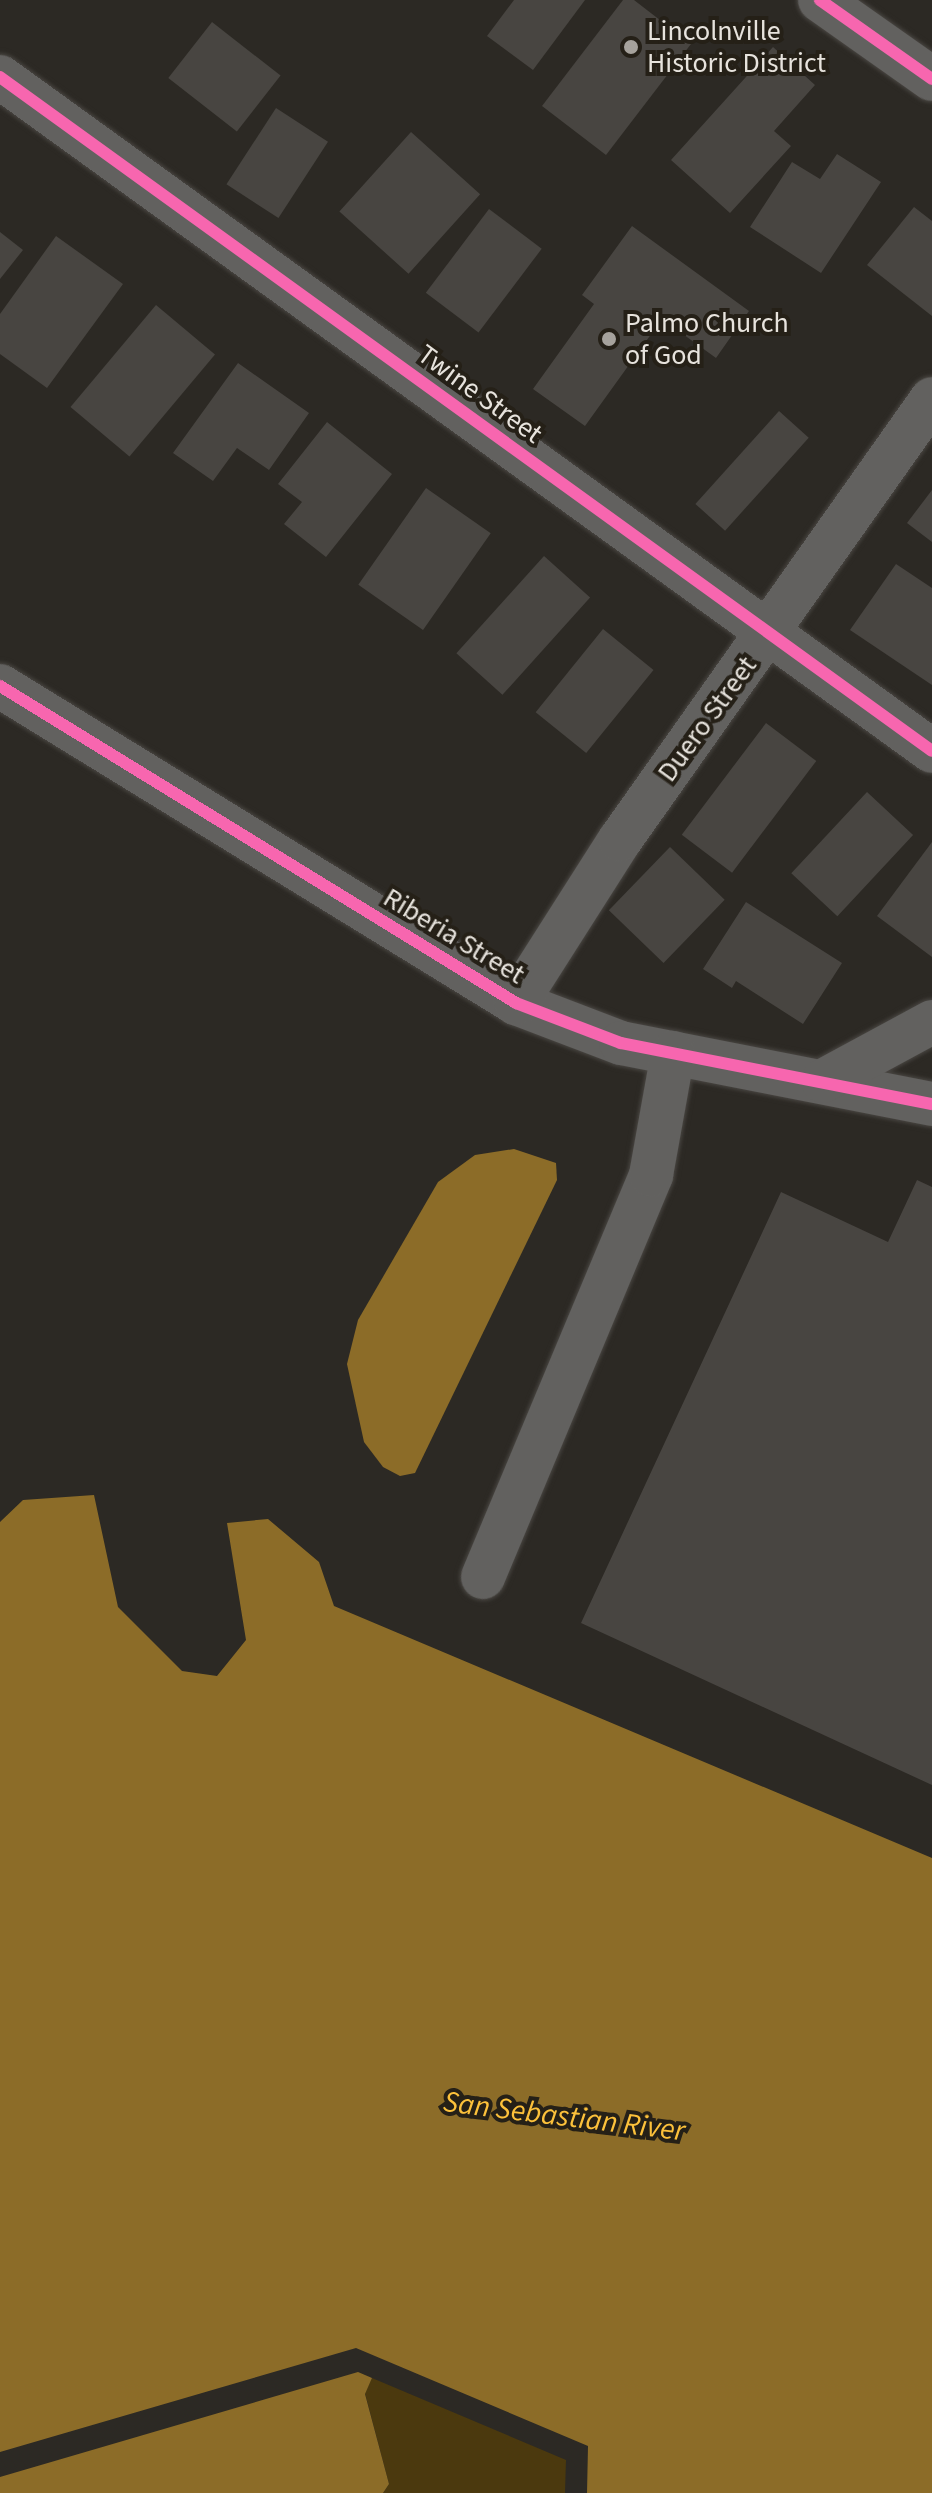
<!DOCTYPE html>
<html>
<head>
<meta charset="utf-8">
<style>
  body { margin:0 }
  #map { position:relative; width:932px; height:2493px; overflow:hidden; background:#2c2924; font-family:"Source Sans 3",sans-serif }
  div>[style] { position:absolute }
  .green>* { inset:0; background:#4b390e }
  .water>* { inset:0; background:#8c6c28 }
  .building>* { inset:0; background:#484541; transform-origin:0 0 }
  .roads { filter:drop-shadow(0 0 2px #494642) drop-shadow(0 0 2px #494642) }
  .minor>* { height:44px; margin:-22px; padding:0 22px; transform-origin:22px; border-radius:22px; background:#62615f }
  .cycleway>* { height:12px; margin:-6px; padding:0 6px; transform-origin:6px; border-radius:6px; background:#f766af }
  .dots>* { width:22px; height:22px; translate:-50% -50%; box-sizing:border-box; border:4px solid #252017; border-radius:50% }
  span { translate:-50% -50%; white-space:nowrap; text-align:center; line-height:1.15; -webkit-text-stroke:8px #252017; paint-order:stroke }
  .poi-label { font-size:28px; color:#e7e3dd }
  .left { translate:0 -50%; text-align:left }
  .street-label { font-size:28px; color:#e7e3dd }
  .water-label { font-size:30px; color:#fcc13b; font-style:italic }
</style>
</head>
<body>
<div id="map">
  <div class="green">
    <div style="clip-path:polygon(372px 2378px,566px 2460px,565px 2493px,383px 2493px,389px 2484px,365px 2393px)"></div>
  </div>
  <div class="water">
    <div style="clip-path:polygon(514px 1149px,556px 1163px,557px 1180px,415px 1473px,400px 1476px,383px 1467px,364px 1442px,347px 1364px,358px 1320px,438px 1182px,475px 1155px)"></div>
    <div style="clip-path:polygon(94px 1495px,118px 1607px,182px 1671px,217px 1676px,246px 1640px,227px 1523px,268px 1519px,319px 1562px,334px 1606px,932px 1858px,932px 2493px,587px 2493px,588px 2446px,356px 2348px,0 2452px,0 1522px,23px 1500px)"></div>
    <div style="clip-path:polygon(358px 2372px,372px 2378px,365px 2394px,389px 2484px,383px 2493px,0 2493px,0 2477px)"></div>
  </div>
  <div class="building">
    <div style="clip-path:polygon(514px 0,585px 0,533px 70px,487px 36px)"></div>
    <div style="clip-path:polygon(623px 0,634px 0,691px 44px,606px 155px,542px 106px)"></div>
    <div style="left:212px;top:22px;width:87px;height:71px;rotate:38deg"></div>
    <div style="clip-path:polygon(773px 47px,815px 85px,774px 131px,791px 146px,730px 213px,671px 160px)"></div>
    <div style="left:276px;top:108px;width:62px;height:91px;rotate:33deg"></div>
    <div style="left:411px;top:132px;width:93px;height:107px;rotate:42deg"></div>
    <div style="clip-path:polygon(837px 154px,881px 182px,821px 273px,750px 227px,792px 162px,820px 179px)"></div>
    <div style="clip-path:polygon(914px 207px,932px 221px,932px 316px,867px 265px)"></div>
    <div style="left:489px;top:209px;width:66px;height:105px;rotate:37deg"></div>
    <div style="clip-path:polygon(632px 226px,749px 311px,716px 358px,662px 319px,585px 426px,533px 389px,594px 304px,582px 295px)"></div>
    <div style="clip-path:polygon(0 232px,23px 250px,0 279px)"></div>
    <div style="clip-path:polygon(56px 236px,123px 284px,47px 388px,0 354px,0 314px)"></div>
    <div style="left:156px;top:305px;width:77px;height:133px;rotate:40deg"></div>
    <div style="clip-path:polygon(238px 363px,309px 413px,269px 470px,237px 448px,213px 481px,173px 453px)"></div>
    <div style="left:779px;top:411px;width:40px;height:125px;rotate:42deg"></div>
    <div style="clip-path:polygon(327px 422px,392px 474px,326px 557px,284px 524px,302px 502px,278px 484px)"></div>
    <div style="left:426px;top:488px;width:79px;height:118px;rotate:35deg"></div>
    <div style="clip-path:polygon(932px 490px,932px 542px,907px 523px)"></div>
    <div style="left:544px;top:556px;width:62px;height:131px;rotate:42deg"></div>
    <div style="clip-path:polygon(896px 564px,932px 588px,932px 685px,850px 630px)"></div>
    <div style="left:603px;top:629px;width:65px;height:107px;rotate:39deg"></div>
    <div style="left:766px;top:723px;width:63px;height:140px;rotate:37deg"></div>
    <div style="left:867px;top:792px;width:63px;height:111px;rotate:43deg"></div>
    <div style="clip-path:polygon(932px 842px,932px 957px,877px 916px)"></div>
    <div style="left:670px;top:847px;width:76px;height:88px;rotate:44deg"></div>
    <div style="clip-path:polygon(746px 902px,842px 963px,803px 1024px,736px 981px,732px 988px,703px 969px)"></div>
    <div style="clip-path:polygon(917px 1180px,932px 1187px,932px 1785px,581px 1623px,781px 1192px,888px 1242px)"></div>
  </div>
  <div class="roads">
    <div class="minor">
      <div style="left:820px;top:0;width:137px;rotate:35.2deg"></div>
      <div style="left:0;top:77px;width:1150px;rotate:35.87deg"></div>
      <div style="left:0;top:686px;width:606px;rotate:31.56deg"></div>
      <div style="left:516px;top:1003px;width:112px;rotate:20.9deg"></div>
      <div style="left:621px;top:1043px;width:317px;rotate:11.1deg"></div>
      <div style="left:516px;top:1003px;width:193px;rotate:-57.5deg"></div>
      <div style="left:620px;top:840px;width:540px;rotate:-54.72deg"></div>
      <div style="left:823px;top:1081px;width:124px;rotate:-28.4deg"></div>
      <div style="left:483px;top:1577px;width:436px;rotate:-67.3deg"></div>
      <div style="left:651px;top:1175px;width:124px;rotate:-79.8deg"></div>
    </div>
  </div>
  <div class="cycleway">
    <div style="left:820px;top:0;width:137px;rotate:35.2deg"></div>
    <div style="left:0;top:77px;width:1150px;rotate:35.87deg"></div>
    <div style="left:0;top:686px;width:606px;rotate:31.56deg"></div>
    <div style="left:516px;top:1003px;width:112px;rotate:20.9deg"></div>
    <div style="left:621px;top:1043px;width:317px;rotate:11.1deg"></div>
  </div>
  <div class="dots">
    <div style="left:631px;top:47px;background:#a6a29c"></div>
    <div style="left:609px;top:339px;background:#a6a29c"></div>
  </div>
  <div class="poi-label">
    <span class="left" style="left:647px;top:47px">Lincolnville<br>Historic District</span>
    <span class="left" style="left:625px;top:339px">Palmo Church<br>of God</span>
  </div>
  <div class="street-label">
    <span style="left:480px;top:394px;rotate:36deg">Twine Street</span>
    <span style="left:707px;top:719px;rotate:-54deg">Duero Street</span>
    <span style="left:454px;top:936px;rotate:31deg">Riberia Street</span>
  </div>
  <div class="water-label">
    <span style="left:564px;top:2117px;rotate:7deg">San Sebastian River</span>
  </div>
</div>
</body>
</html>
